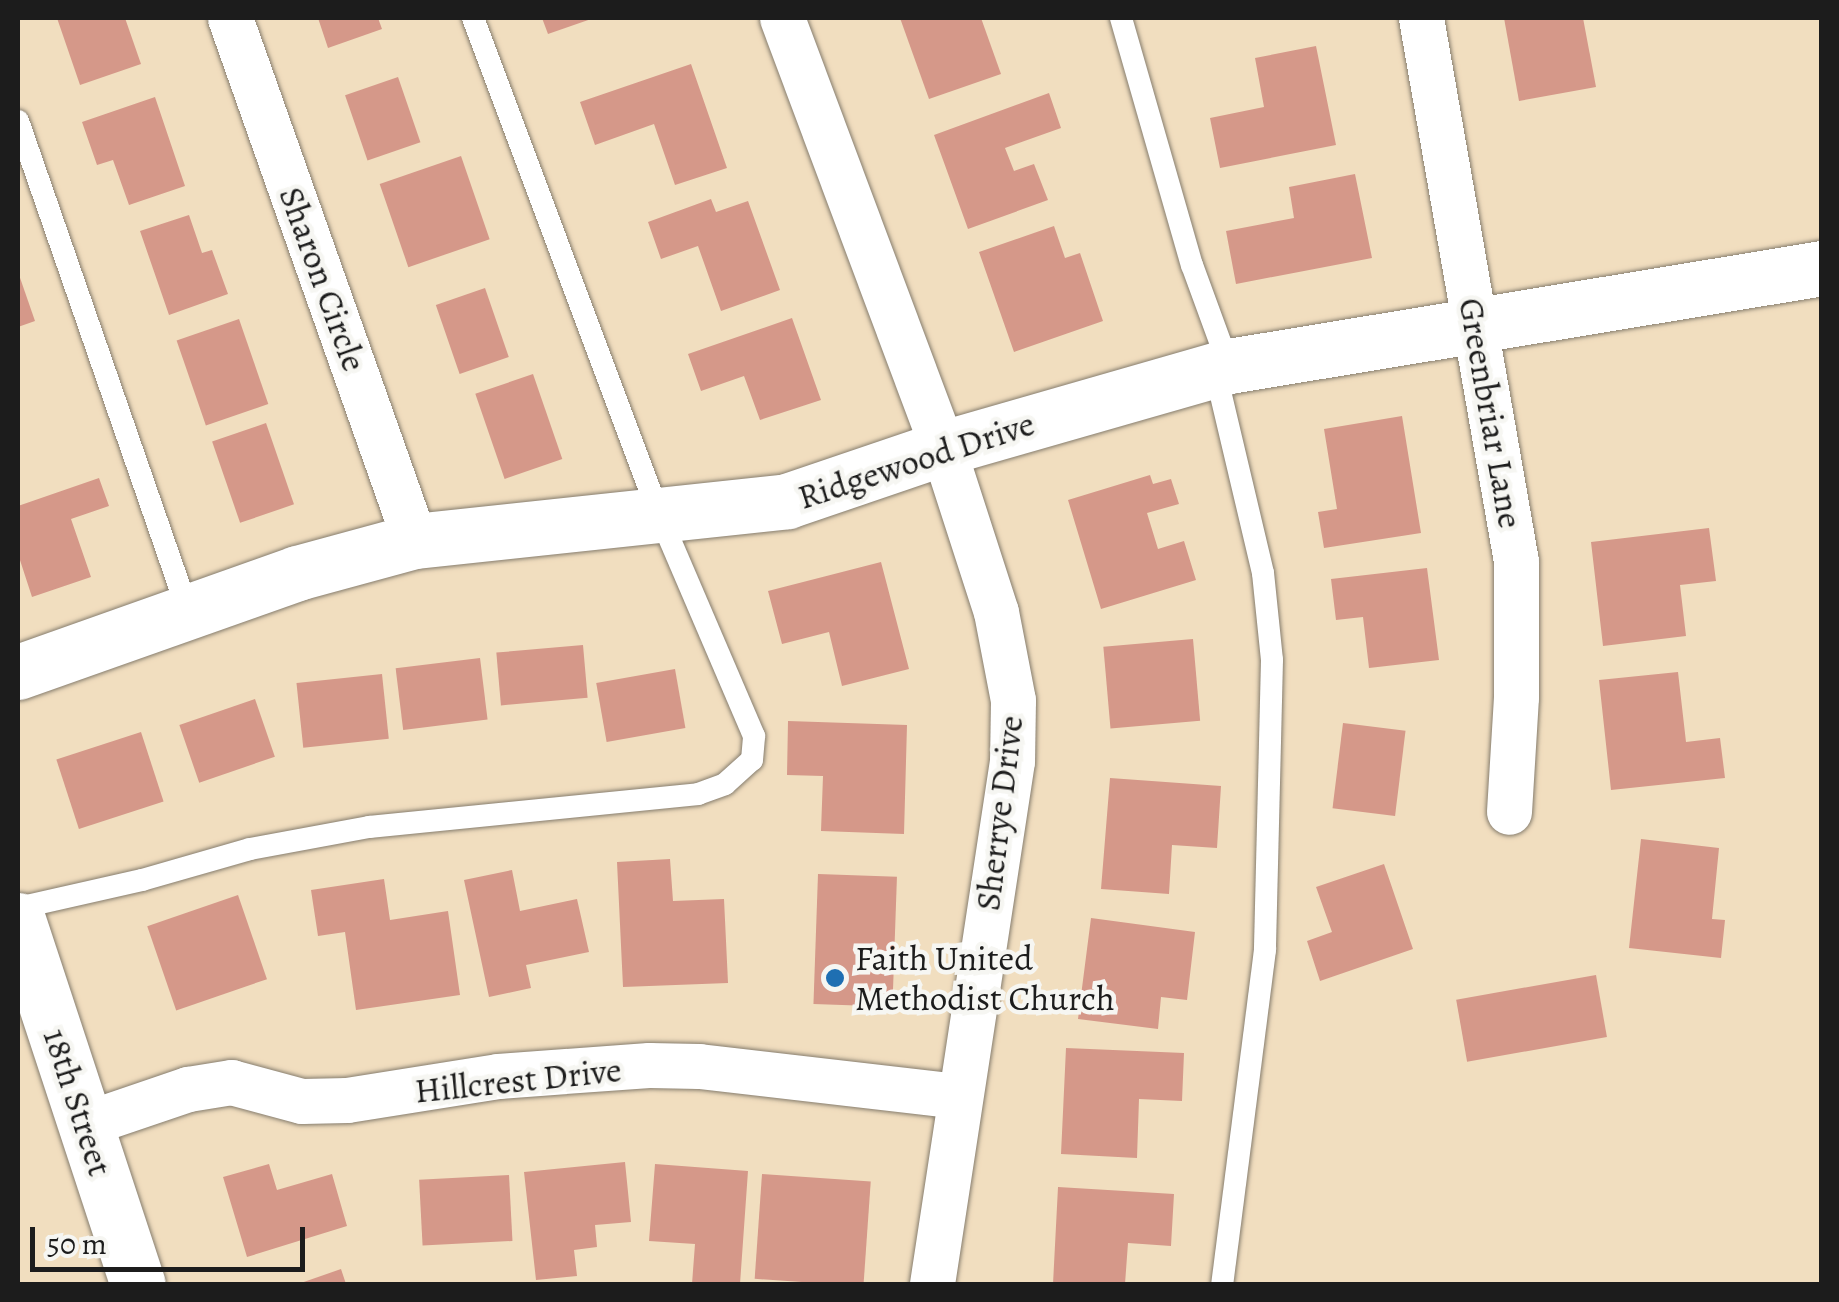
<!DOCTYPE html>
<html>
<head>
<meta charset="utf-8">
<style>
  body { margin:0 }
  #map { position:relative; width:1839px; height:1302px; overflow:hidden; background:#f1debf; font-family:Alegreya,serif }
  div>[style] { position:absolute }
  .building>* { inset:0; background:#d59889; transform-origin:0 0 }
  .roads { filter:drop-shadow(0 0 2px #867d6e) drop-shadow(0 0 2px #867d6e) }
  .service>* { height:22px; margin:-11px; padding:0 11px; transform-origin:11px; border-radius:11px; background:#fff }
  .minor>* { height:45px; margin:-22.5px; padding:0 22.5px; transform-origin:22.5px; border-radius:22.5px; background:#fff }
  .tertiary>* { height:55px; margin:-27.5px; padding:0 27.5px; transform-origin:27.5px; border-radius:27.5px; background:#fff }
  .dots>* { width:28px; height:28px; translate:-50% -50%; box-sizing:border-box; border:5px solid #f6f6f2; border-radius:50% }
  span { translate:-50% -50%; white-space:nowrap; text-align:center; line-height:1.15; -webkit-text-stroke:9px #f6f6f2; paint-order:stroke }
  .street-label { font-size:35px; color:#1c1c1c }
  .poi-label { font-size:35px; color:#1c1c1c }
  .left { translate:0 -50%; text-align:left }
  .frame { position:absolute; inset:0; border:20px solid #1c1c1c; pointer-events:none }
  .scale { position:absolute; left:30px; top:1227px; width:275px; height:45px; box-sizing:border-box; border:5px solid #1c1c1c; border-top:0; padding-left:12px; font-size:30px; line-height:35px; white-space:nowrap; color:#1c1c1c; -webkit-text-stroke:8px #f6f6f2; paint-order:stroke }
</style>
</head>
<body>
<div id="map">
  <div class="building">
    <div style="clip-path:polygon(57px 18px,125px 18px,141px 64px,80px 85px)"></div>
    <div style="clip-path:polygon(318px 18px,378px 18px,382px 29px,328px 48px)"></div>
    <div style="clip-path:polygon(542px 18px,594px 18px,548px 34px)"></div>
    <div style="clip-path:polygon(900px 18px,981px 18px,1001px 74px,929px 99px)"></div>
    <div style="clip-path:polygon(1504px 18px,1583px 18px,1596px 87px,1519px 101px)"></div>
    <div style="clip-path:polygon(1316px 46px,1336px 145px,1220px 168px,1210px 118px,1264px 107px,1255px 58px)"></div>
    <div style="clip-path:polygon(691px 64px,727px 168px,675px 185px,654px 124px,595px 145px,580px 102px)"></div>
    <div style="left:398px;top:77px;width:69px;height:56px;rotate:71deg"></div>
    <div style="clip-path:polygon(1049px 93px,1061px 128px,1005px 148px,1014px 171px,1034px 164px,1048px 200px,968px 229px,934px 135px)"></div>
    <div style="clip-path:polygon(155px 97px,185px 186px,129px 205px,113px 160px,97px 165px,82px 122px)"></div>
    <div style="left:461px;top:156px;width:88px;height:86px;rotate:71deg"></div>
    <div style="clip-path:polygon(1355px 174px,1372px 258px,1236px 284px,1226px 231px,1294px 218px,1289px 187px)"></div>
    <div style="clip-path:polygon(711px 199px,716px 212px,748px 201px,780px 290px,721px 311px,698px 246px,661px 259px,648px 222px)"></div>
    <div style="clip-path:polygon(189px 215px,202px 253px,212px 250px,228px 294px,169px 315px,140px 231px)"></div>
    <div style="clip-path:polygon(1054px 226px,1065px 258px,1080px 253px,1103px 321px,1014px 352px,979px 252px)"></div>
    <div style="clip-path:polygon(18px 272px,35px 321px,18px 327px)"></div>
    <div style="left:485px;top:288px;width:73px;height:52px;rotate:71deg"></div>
    <div style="clip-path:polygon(792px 318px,821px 400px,760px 420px,744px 376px,701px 391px,688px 354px)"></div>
    <div style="left:239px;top:319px;width:90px;height:66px;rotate:71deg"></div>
    <div style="left:533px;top:374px;width:90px;height:61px;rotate:71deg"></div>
    <div style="clip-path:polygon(1402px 416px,1421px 533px,1324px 548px,1318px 512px,1337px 509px,1324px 429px)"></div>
    <div style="left:266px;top:423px;width:86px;height:57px;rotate:71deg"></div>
    <div style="clip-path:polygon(1150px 475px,1153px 484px,1171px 479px,1179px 504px,1147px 513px,1158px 549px,1184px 541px,1196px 580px,1101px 609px,1068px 500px)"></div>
    <div style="clip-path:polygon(99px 478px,109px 506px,71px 519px,91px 577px,32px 597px,18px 554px,18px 506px)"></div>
    <div style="clip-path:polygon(1709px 528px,1716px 581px,1680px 585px,1686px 636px,1603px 646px,1591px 542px)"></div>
    <div style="clip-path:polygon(881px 562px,909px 669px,842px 686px,829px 632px,782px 644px,768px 591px)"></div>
    <div style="clip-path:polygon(1427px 568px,1439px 660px,1369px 668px,1363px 617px,1336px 620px,1331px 579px)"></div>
    <div style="left:1193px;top:639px;width:82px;height:90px;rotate:85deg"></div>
    <div style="left:583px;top:645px;width:53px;height:87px;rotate:85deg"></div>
    <div style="left:480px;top:658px;width:62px;height:85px;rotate:83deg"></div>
    <div style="left:675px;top:669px;width:60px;height:80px;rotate:80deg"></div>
    <div style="clip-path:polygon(1678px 672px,1686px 742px,1720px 738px,1725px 778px,1611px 790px,1599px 680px)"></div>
    <div style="left:382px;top:674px;width:65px;height:86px;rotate:84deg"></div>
    <div style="left:255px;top:699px;width:61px;height:80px;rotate:71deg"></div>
    <div style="clip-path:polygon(788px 721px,907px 725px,904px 834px,821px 831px,823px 776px,787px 775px)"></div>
    <div style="left:1343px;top:723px;width:63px;height:86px;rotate:7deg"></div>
    <div style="left:141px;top:732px;width:73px;height:89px;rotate:72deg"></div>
    <div style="clip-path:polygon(1110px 778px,1221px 786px,1217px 848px,1172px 845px,1169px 894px,1101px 889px)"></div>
    <div style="clip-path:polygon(1641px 839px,1719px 848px,1712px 919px,1725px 920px,1721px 958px,1629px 948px)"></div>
    <div style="clip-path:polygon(670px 859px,673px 901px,724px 899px,728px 983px,623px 987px,617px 862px)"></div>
    <div style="clip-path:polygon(1384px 864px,1413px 949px,1320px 981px,1307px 941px,1332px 932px,1316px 887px)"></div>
    <div style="clip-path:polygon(512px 870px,520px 911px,577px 899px,589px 952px,526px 965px,531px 988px,489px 997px,464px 880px)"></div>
    <div style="left:818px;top:874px;width:79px;height:130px;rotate:2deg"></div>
    <div style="clip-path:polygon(384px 879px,390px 920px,448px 911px,460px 995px,356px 1010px,345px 932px,318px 936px,311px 890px)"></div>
    <div style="left:238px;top:895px;width:89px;height:96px;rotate:71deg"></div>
    <div style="clip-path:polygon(1091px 918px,1195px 932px,1187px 1000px,1161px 997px,1158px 1029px,1078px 1019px)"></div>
    <div style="left:1596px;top:975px;width:63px;height:142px;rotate:80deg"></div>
    <div style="clip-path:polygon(1066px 1048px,1184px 1053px,1182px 1101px,1139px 1099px,1137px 1158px,1061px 1154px)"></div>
    <div style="clip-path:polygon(625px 1162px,631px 1222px,595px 1225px,597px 1247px,574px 1250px,577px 1276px,536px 1280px,524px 1172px)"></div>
    <div style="clip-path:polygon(269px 1164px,277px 1190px,332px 1174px,347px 1226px,247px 1257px,223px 1177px)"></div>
    <div style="clip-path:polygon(655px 1164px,748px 1171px,740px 1284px,692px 1284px,695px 1244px,649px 1241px)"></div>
    <div style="left:762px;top:1174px;width:109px;height:105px;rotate:4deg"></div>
    <div style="left:509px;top:1175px;width:66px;height:90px;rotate:87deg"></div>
    <div style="clip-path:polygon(1058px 1187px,1174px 1194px,1171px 1246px,1128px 1243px,1125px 1284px,1053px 1284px)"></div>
    <div style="clip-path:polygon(341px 1269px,346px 1284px,298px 1284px)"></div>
  </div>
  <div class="roads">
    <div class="service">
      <div style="left:1121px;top:18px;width:257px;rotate:74deg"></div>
      <div style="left:1192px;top:265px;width:108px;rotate:69.9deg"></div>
      <div style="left:18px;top:121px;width:519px;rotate:70.87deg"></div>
      <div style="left:1215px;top:370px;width:209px;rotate:76.7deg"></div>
      <div style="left:1263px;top:573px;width:87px;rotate:84.1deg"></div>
      <div style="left:1272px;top:660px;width:290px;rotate:91.4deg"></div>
      <div style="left:1265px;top:950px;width:337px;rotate:97.3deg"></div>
      <div style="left:18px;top:908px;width:127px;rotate:-12.7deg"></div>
      <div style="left:142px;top:880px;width:112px;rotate:-16deg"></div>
      <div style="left:250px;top:849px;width:121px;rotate:-10.5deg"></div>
      <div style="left:369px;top:827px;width:331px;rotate:-5.7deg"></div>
      <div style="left:698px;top:794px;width:29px;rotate:-20deg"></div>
      <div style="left:725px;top:784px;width:36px;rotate:-42deg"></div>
      <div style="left:752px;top:760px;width:24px;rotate:-85deg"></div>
      <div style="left:754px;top:736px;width:238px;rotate:-113.2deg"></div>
      <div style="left:660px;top:517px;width:533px;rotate:-110.54deg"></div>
    </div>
    <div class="minor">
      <div style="left:230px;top:18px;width:555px;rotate:70.52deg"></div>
      <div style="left:782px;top:18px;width:459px;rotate:69.5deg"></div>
      <div style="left:943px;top:448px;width:172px;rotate:72.1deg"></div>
      <div style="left:996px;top:612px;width:90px;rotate:79.1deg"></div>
      <div style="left:1013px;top:700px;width:61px;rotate:90.9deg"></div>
      <div style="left:1012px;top:761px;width:529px;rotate:98.7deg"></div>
      <div style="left:1421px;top:18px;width:551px;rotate:80.08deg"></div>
      <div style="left:1516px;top:561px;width:136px;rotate:90deg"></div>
      <div style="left:1516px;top:697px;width:115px;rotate:93.5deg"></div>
      <div style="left:85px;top:1124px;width:109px;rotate:-18.8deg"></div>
      <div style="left:188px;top:1089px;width:44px;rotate:-9.2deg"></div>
      <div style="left:231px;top:1082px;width:73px;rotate:15deg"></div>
      <div style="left:302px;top:1101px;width:45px;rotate:-1.3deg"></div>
      <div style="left:347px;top:1100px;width:153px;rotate:-9deg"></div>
      <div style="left:498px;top:1076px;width:151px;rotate:-4.2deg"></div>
      <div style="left:649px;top:1065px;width:50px;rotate:1.1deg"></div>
      <div style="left:699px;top:1066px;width:261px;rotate:6.6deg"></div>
    </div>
    <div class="tertiary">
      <div style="left:18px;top:672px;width:296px;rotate:-19.5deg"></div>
      <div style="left:297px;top:573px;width:122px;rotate:-15.2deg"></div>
      <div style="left:415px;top:541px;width:374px;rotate:-6.1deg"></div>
      <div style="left:787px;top:501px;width:165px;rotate:-18.8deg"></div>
      <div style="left:943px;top:448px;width:298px;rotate:-16deg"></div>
      <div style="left:1229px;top:366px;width:601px;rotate:-9.38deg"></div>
      <div style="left:18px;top:920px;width:383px;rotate:71.8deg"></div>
    </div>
  </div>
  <div class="dots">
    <div style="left:835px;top:978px;background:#1f6fb2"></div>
  </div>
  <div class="street-label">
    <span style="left:323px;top:279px;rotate:70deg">Sharon Circle</span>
    <span style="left:1491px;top:413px;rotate:80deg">Greenbriar Lane</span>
    <span style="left:916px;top:460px;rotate:-18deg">Ridgewood Drive</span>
    <span style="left:999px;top:813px;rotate:-83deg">Sherrye Drive</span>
    <span style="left:518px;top:1080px;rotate:-6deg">Hillcrest Drive</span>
    <span style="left:78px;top:1102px;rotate:72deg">18th Street</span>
  </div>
  <div class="poi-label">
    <span class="left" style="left:855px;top:978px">Faith United<br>Methodist Church</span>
  </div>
  <div class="frame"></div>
  <div class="scale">50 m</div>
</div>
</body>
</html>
